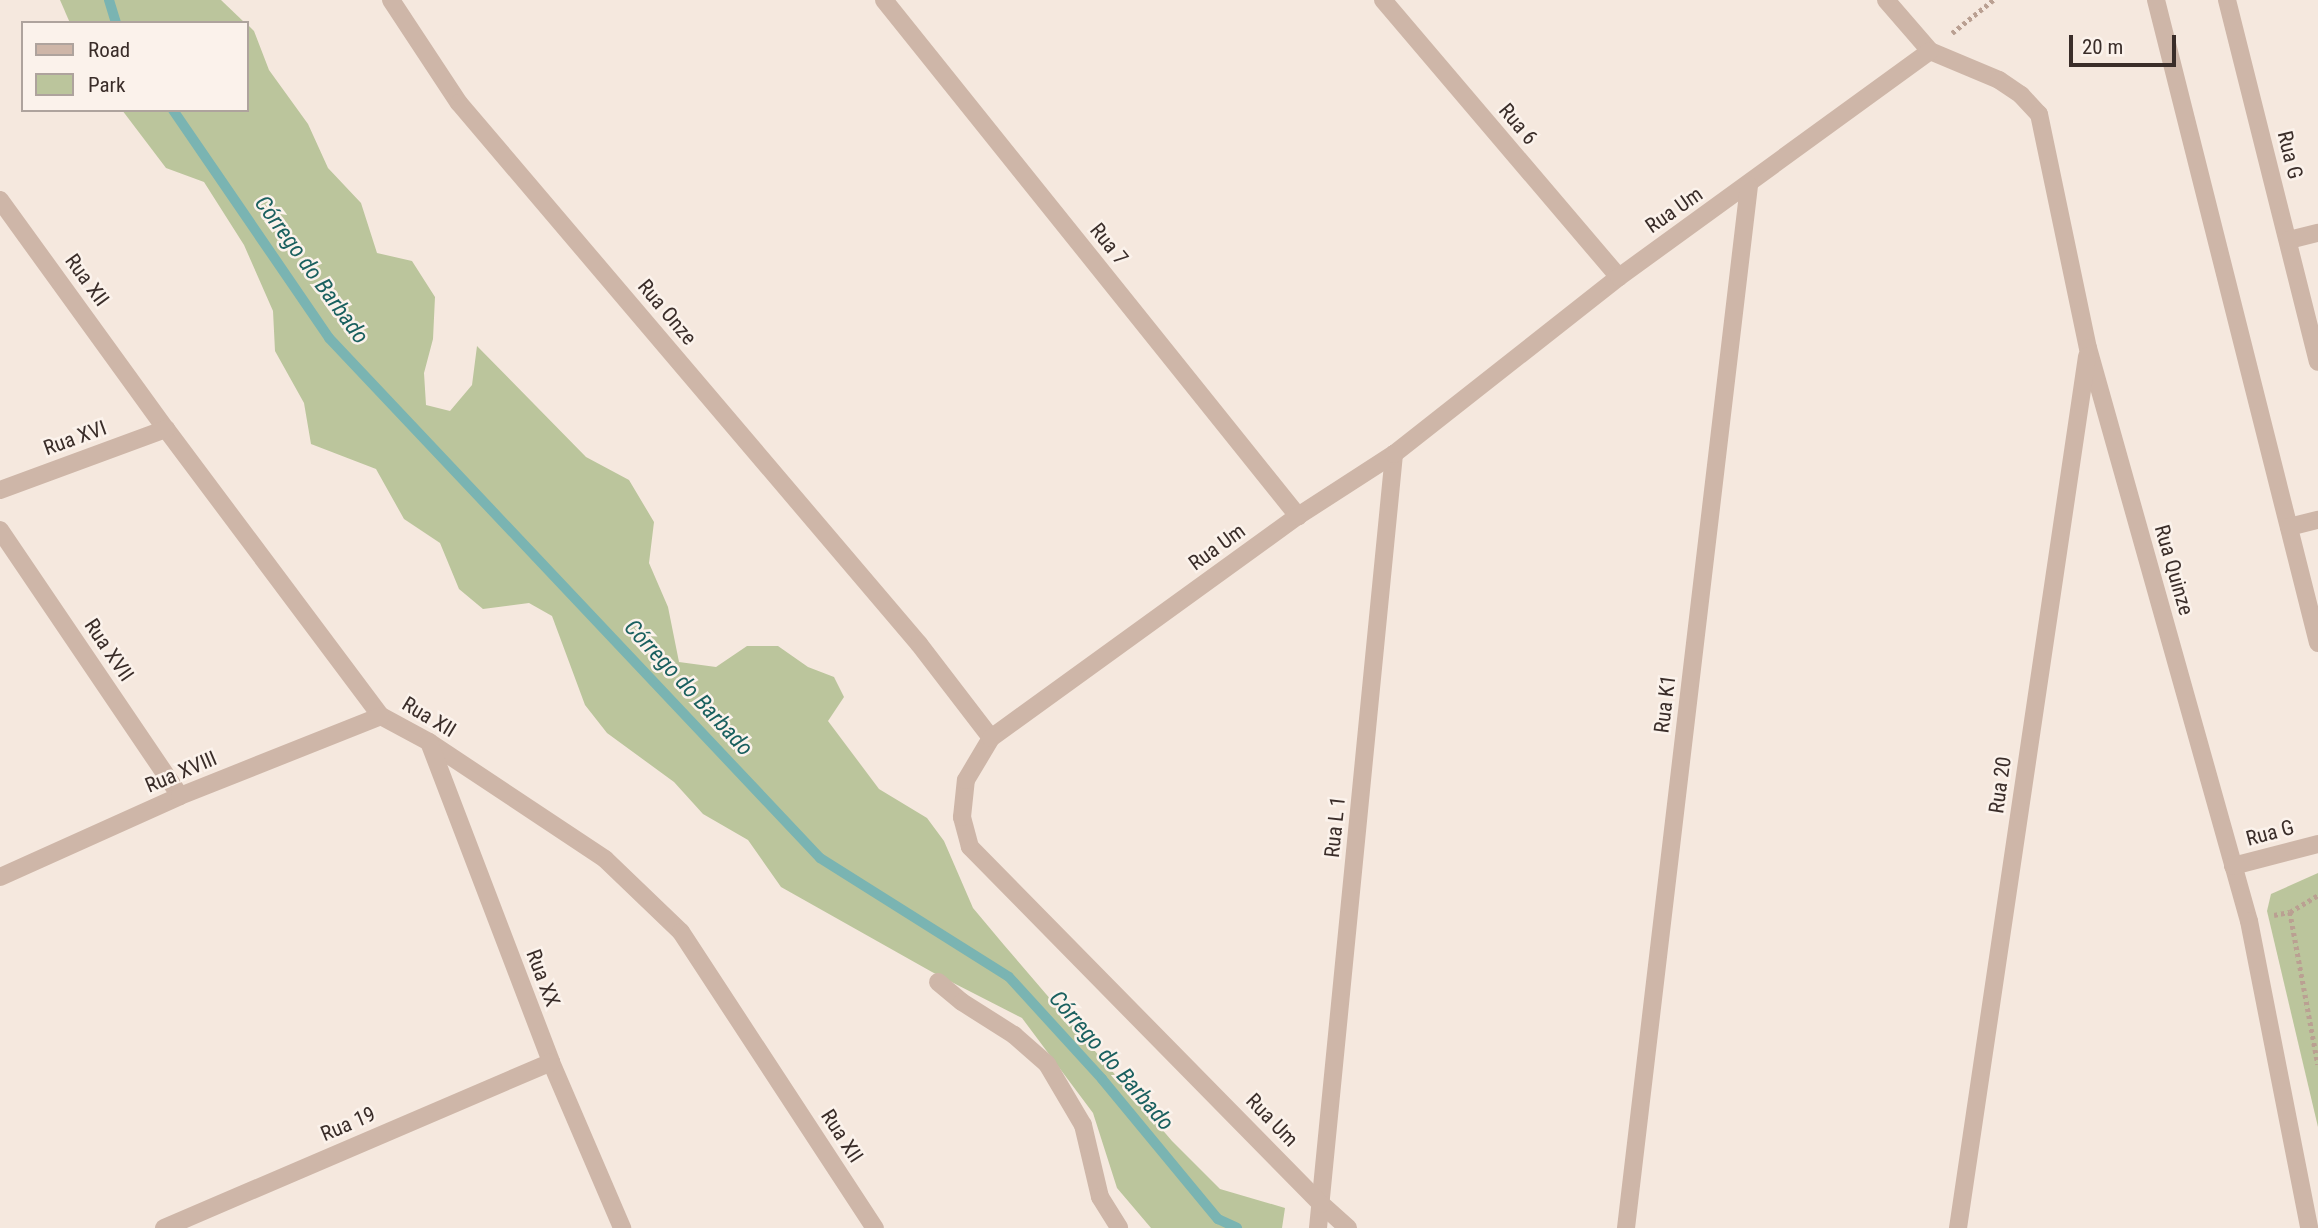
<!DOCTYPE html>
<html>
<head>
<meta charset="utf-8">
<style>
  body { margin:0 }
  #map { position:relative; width:2318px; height:1228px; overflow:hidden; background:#f5e8de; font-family:"Roboto Condensed",sans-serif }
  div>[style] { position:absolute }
  .green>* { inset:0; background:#bbc59c }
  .stream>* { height:10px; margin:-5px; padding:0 5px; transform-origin:5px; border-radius:5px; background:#7ab4b2 }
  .path>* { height:4.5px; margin-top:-2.25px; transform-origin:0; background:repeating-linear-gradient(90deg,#baa092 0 3.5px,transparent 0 7px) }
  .minor>* { height:18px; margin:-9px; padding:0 9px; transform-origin:9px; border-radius:9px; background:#ceb6a8 }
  span { translate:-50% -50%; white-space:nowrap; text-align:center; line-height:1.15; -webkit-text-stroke:5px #fbf2eb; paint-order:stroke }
  .street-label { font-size:21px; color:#3a2d29 }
  .water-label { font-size:23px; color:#1a605f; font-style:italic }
  .legend { position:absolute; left:21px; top:21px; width:228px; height:91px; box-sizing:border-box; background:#fbf2eb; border:2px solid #aea39d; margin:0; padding:9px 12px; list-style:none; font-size:21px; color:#3a2d29 }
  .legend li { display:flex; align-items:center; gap:14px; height:35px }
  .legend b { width:35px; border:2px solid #aea39d }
  .scale { position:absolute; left:2069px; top:35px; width:107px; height:32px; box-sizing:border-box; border:4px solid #3a2d29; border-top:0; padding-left:9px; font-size:21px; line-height:24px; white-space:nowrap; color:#3a2d29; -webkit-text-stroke:5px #fbf2eb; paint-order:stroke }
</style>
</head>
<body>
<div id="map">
  <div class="green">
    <div style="clip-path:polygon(60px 0,221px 0,245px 23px,70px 23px)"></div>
    <div style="clip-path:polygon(247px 24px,254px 31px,269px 70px,308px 124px,328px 168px,361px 203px,377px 253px,412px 261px,435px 297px,433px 339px,424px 373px,426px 405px,450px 411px,472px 385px,477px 346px,586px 457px,629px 480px,654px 522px,649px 563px,668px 607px,679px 662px,716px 667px,747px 646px,778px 646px,808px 667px,834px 677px,844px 697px,828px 721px,879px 789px,927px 818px,944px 841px,973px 908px,1004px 945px,1172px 1141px,1220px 1189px,1285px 1208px,1282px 1228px,1151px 1228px,1117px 1188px,1093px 1113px,1022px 1018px,932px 972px,781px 887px,748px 840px,703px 814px,674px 782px,607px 733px,585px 705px,552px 616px,529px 603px,483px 609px,459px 589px,440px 543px,404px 519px,376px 469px,311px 444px,304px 403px,275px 351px,273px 311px,244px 245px,204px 182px,166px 168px,122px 110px,247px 110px)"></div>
    <div style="clip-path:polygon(2318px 873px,2318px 1127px,2267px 911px,2271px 894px)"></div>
  </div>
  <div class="stream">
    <div style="left:109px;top:0;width:24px;rotate:73deg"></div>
    <div style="left:173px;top:110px;width:276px;rotate:55.6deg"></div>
    <div style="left:329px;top:338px;width:715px;rotate:46.64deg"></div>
    <div style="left:820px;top:858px;width:223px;rotate:32.2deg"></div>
    <div style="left:1009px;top:977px;width:138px;rotate:47.6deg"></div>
    <div style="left:1102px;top:1079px;width:182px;rotate:50.4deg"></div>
    <div style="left:1218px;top:1219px;width:21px;rotate:25deg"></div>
  </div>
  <div class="path">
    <div style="left:1952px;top:33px;width:53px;rotate:-38.8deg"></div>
    <div style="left:2290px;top:912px;width:33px;rotate:-31deg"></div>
    <div style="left:2274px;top:915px;width:16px;rotate:-11deg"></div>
    <div style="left:2290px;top:912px;width:155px;rotate:79.6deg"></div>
  </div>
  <div class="minor">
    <div style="left:391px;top:0;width:123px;rotate:56.6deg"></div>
    <div style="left:459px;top:103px;width:710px;rotate:49.63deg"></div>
    <div style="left:919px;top:644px;width:118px;rotate:52.5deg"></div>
    <div style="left:884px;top:0;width:662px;rotate:51.26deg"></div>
    <div style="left:1383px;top:0;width:364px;rotate:49.6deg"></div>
    <div style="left:1886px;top:0;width:67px;rotate:49.2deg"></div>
    <div style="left:1930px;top:51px;width:75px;rotate:22.8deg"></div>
    <div style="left:1999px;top:80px;width:27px;rotate:34deg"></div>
    <div style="left:2021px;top:95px;width:26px;rotate:47deg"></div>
    <div style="left:2039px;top:114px;width:239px;rotate:78.2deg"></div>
    <div style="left:2088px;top:348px;width:595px;rotate:74.31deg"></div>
    <div style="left:2249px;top:921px;width:313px;rotate:78.9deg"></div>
    <div style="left:2156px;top:0;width:663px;rotate:75.86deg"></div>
    <div style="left:2227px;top:0;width:373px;rotate:75.9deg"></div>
    <div style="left:0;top:200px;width:283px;rotate:54.1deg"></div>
    <div style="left:166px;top:429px;width:359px;rotate:53.2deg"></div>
    <div style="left:381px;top:716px;width:55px;rotate:28.4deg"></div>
    <div style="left:429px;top:742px;width:211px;rotate:33.6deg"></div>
    <div style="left:605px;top:859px;width:105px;rotate:43.8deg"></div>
    <div style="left:681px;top:932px;width:354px;rotate:56.8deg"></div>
    <div style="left:2289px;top:240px;width:30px;rotate:-14deg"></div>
    <div style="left:0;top:490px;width:177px;rotate:-20.2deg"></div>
    <div style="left:2289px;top:527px;width:30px;rotate:-14deg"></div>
    <div style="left:0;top:530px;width:321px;rotate:55.9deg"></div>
    <div style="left:429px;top:742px;width:342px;rotate:69.1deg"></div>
    <div style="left:551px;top:1062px;width:181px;rotate:66.8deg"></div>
    <div style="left:2233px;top:866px;width:88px;rotate:-14.5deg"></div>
    <div style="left:0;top:877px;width:197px;rotate:-24.2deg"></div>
    <div style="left:180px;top:796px;width:216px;rotate:-21.7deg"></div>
    <div style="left:938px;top:982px;width:31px;rotate:40deg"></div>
    <div style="left:962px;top:1002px;width:62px;rotate:32.4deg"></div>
    <div style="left:1014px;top:1035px;width:44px;rotate:41.3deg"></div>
    <div style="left:1047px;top:1064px;width:71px;rotate:59.5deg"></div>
    <div style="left:1083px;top:1125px;width:74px;rotate:76.7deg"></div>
    <div style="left:1100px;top:1197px;width:36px;rotate:58deg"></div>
    <div style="left:164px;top:1228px;width:421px;rotate:-23.2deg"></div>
    <div style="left:1318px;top:1228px;width:778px;rotate:-84.39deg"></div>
    <div style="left:1348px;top:1228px;width:36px;rotate:-138deg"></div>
    <div style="left:1321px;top:1204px;width:501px;rotate:-134.51deg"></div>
    <div style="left:970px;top:847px;width:31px;rotate:-105deg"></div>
    <div style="left:962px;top:817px;width:37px;rotate:-84deg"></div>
    <div style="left:966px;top:780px;width:49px;rotate:-59.2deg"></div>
    <div style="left:991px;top:738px;width:379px;rotate:-35.9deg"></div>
    <div style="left:1298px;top:516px;width:114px;rotate:-32.9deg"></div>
    <div style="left:1394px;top:454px;width:286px;rotate:-38.2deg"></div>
    <div style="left:1619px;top:277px;width:384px;rotate:-36deg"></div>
    <div style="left:1626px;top:1228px;width:1050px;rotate:-83.27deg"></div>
    <div style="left:1958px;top:1228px;width:881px;rotate:-81.58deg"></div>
  </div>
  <div class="street-label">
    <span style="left:1518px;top:124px;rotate:50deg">Rua 6</span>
    <span style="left:2290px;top:155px;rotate:76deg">Rua G</span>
    <span style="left:1674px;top:210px;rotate:-35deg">Rua Um</span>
    <span style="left:1109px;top:244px;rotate:51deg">Rua 7</span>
    <span style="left:87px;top:280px;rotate:54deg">Rua XII</span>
    <span style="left:667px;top:312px;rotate:50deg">Rua Onze</span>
    <span style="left:75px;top:438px;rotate:-20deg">Rua XVI</span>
    <span style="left:1217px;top:547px;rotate:-36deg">Rua Um</span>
    <span style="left:2174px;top:570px;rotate:74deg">Rua Quinze</span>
    <span style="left:109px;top:650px;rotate:56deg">Rua XVII</span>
    <span style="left:1665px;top:704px;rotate:-83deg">Rua K1</span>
    <span style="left:429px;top:717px;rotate:31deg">Rua XII</span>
    <span style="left:181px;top:772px;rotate:-23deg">Rua XVIII</span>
    <span style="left:2000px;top:785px;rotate:-82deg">Rua 20</span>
    <span style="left:1335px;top:827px;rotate:-84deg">Rua L 1</span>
    <span style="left:2270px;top:833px;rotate:-15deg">Rua G</span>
    <span style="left:543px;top:978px;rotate:69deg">Rua XX</span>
    <span style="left:1272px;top:1120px;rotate:46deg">Rua Um</span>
    <span style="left:348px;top:1124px;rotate:-23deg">Rua 19</span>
    <span style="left:842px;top:1136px;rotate:57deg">Rua XII</span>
  </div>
  <div class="water-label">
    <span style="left:311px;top:270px;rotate:54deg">Córrego do Barbado</span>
    <span style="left:688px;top:688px;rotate:47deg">Córrego do Barbado</span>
    <span style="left:1111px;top:1061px;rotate:49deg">Córrego do Barbado</span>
  </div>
  <ul class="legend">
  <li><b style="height:9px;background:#ceb6a8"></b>Road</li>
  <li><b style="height:19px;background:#bbc59c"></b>Park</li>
  </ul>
  <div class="scale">20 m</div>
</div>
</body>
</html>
